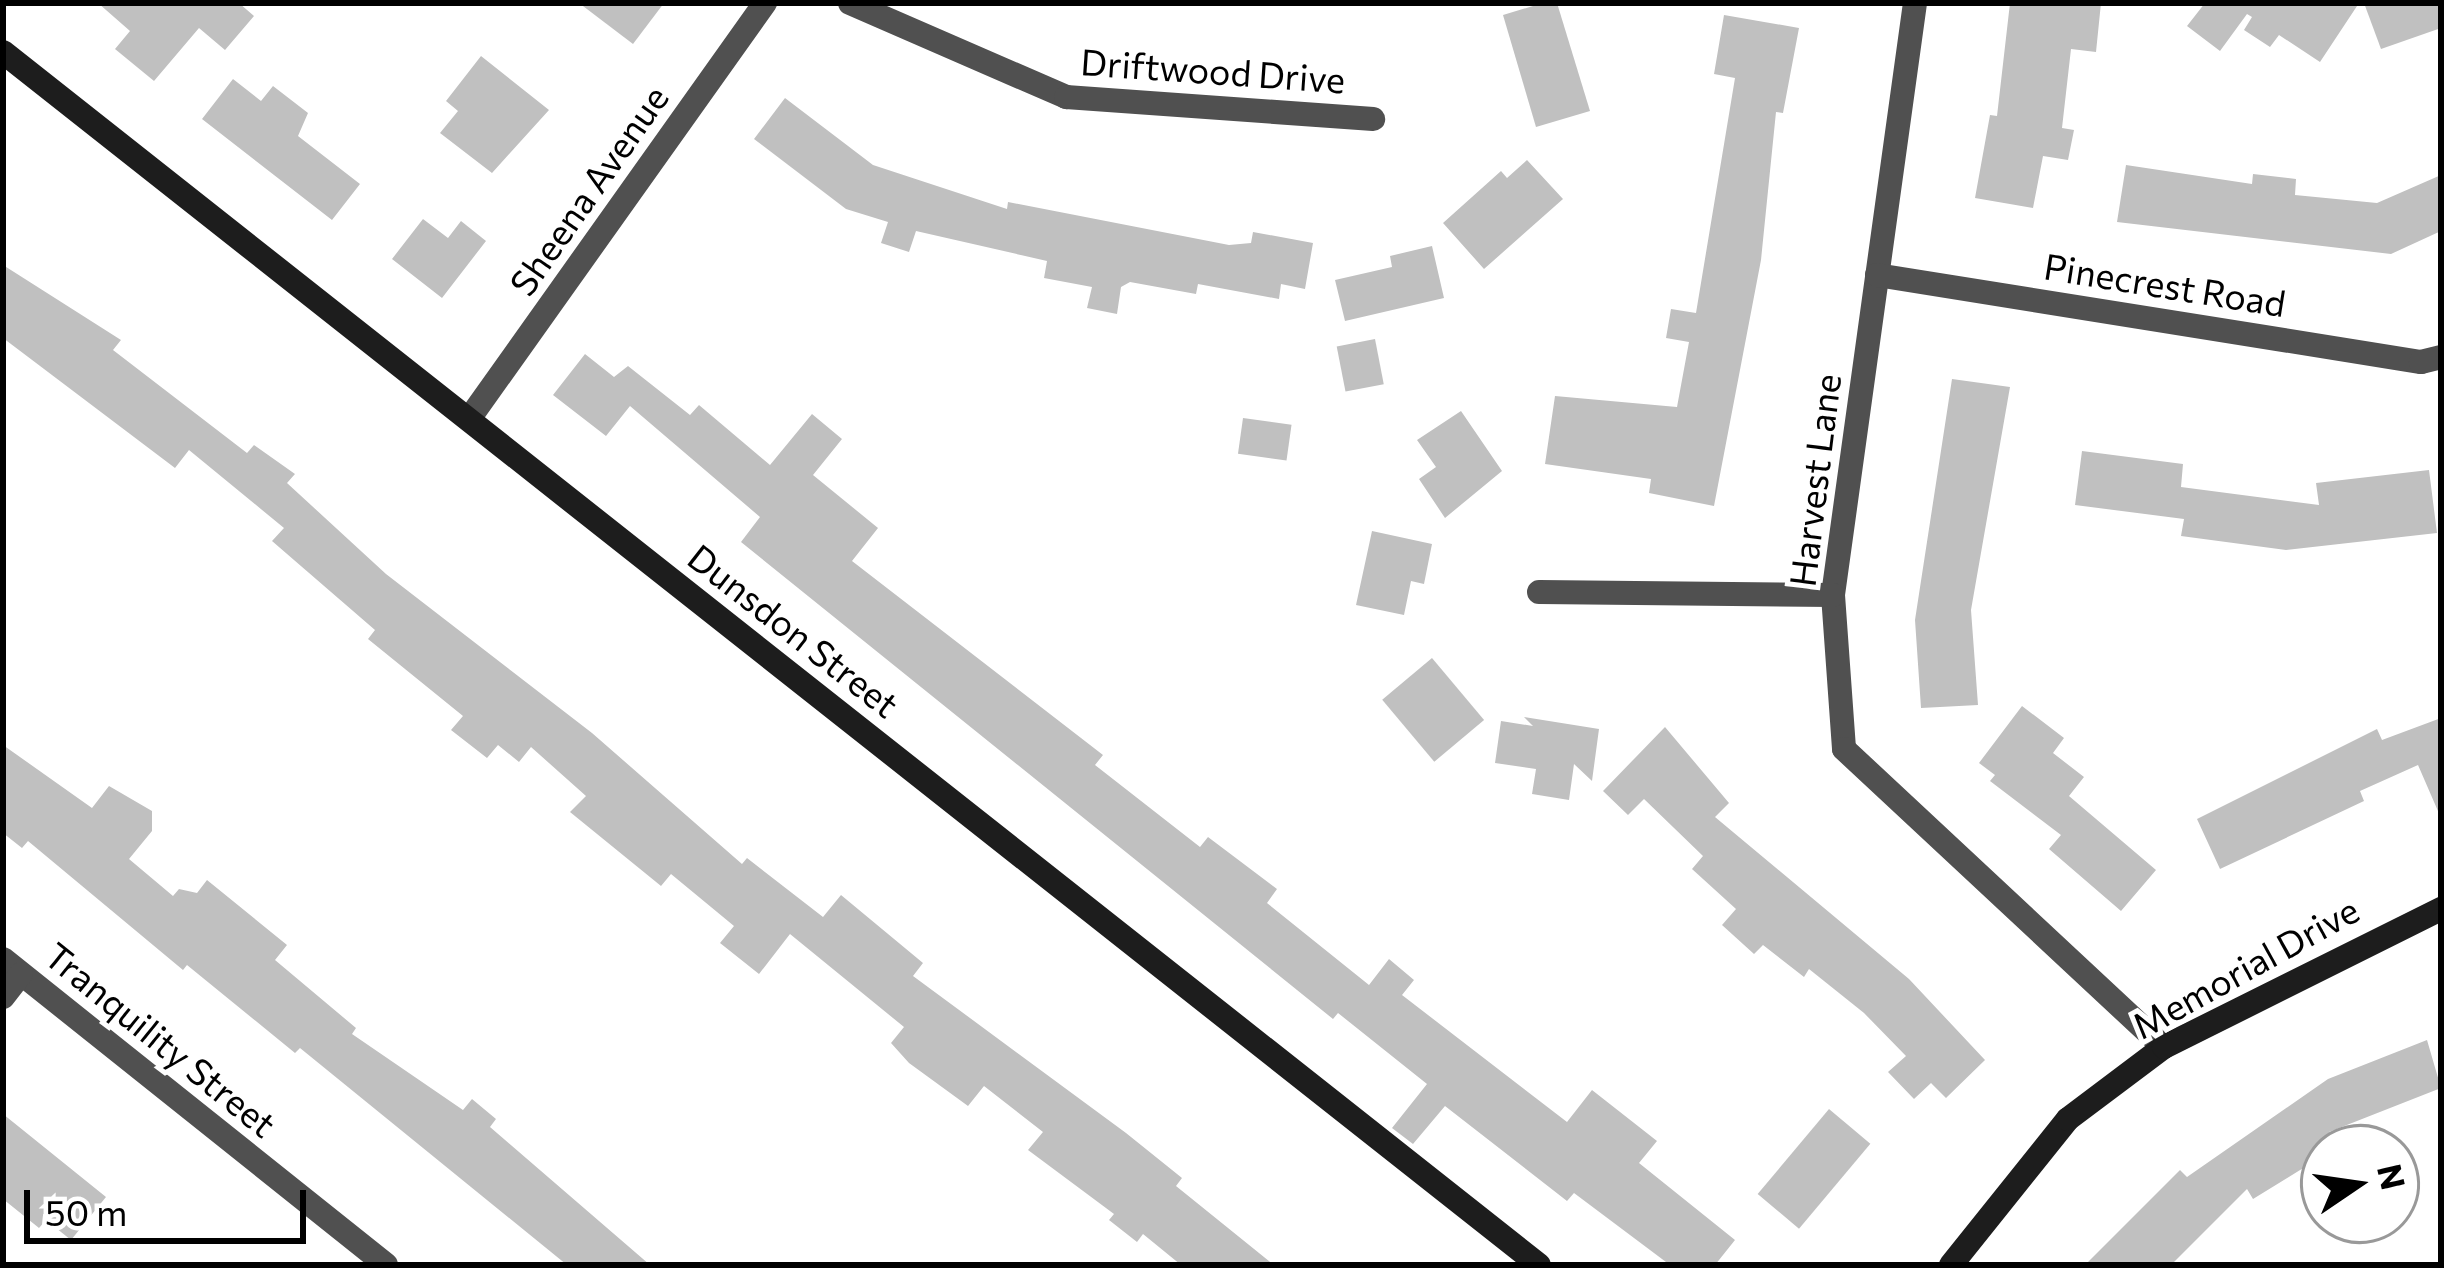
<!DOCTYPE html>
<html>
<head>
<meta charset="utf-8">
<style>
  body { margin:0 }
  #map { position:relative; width:2444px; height:1268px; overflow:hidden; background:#fff; font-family:Commissioner,sans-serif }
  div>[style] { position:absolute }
  .building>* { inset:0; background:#c0c0c0; transform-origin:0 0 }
  .minor>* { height:24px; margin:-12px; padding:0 12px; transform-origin:12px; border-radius:12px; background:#505050 }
  .secondary>* { height:24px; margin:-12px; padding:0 12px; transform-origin:12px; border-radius:12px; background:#1d1d1d }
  span { translate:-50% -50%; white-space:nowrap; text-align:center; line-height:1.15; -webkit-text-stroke:10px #fff; paint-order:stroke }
  .street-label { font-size:36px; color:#000 }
  .frame { position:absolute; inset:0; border:6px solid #000; pointer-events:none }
  .north { position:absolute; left:2300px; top:1124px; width:120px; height:120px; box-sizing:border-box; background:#fff; border:3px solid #999; border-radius:50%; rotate:77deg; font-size:33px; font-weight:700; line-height:48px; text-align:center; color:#000 }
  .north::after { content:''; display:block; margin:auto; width:42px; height:54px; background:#000; clip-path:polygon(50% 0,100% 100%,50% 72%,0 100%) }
  .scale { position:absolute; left:24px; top:1190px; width:282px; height:54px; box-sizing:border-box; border:6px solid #000; border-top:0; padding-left:15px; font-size:36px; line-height:42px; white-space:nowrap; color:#000; -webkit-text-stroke:9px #fff; paint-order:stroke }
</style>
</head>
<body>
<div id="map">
  <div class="building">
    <div style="clip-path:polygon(98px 3px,239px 3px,254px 16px,225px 50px,199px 28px,154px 81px,115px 49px,130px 31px)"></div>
    <div style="clip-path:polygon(579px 3px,664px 3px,633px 44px)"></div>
    <div style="clip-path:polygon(1543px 3px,1557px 3px,1590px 111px,1536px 127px,1503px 15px)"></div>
    <div style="clip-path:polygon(2010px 3px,2101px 3px,2096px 52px,2071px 49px,2062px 128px,2074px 130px,2068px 160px,2043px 156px,2033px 208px,1975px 198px,1990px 115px,1997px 116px)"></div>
    <div style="clip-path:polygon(2205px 3px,2359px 3px,2320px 62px,2279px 35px,2270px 47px,2244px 30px,2252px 17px,2247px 14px,2220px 51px,2187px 26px)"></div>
    <div style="clip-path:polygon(2364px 3px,2441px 3px,2441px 28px,2381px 49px)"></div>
    <div style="clip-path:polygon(1724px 15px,1799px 28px,1783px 113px,1776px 112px,1761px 260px,1714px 506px,1649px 493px,1651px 479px,1545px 464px,1555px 396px,1677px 407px,1689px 342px,1666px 338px,1671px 309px,1696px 313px,1735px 78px,1714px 74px)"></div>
    <div style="clip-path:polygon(481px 56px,549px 110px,492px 173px,440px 133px,458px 111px,446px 101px)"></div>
    <div style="clip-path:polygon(233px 79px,261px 101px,273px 86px,308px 113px,298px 136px,360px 184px,332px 220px,202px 119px)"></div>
    <div style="clip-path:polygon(785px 98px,873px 165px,1007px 209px,1008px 202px,1229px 245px,1251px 243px,1253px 232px,1313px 243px,1305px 289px,1281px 284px,1279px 299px,1198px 284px,1196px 294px,1130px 282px,1121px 287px,1117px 314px,1087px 308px,1092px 287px,1044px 278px,1047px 261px,916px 231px,909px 252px,881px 243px,888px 222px,846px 209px,754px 139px)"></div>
    <div style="clip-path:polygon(1527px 160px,1563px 199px,1484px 269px,1443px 223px,1501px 171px,1507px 178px)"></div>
    <div style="clip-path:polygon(2126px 165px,2252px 184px,2253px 174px,2296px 179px,2295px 195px,2377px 203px,2441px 175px,2441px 231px,2391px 254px,2117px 222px)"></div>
    <div style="clip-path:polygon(423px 219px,448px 238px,461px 221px,486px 241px,442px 298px,392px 259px)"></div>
    <div style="clip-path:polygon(1432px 246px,1444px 298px,1345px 321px,1335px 280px,1392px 267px,1390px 256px)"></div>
    <div style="clip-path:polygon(3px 265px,121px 340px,113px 350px,247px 453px,254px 445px,295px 474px,287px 483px,386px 574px,592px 733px,742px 864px,747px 858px,823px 917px,841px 895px,923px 963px,913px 976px,1126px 1133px,1182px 1178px,1176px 1186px,1274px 1265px,1181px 1265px,1143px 1234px,1137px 1242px,1109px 1220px,1114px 1214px,1028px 1150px,1043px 1132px,984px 1086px,968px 1106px,909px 1063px,891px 1043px,904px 1027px,790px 934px,759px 974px,720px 943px,734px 926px,671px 874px,661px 886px,570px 812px,586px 796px,531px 747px,519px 762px,498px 745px,487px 758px,451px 730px,463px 716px,368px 639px,375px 630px,272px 541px,284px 528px,189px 450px,175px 468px,3px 338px)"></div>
    <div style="left:1375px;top:339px;width:46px;height:39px;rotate:79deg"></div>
    <div style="clip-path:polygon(585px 354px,614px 377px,628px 366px,690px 415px,699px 405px,770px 465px,812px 414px,842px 439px,813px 475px,878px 528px,852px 561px,1103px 755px,1095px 765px,1200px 847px,1208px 837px,1277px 889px,1267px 903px,1369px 985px,1389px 959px,1414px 980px,1402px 995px,1567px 1122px,1592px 1090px,1657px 1141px,1639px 1163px,1735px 1240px,1715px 1265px,1670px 1265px,1574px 1193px,1567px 1201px,1445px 1106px,1413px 1144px,1392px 1128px,1427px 1084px,1338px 1013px,1333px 1019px,741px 542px,760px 517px,630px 406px,606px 436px,553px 395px)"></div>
    <div style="clip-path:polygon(1952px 379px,2010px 387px,1971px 610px,1978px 705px,1921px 708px,1915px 620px)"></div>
    <div style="clip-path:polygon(1461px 411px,1502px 471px,1445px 518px,1419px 479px,1436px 467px,1417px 440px)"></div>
    <div style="left:1243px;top:418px;width:49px;height:36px;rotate:8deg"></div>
    <div style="clip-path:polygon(2082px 451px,2183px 464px,2181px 487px,2319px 505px,2316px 483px,2429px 470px,2437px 533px,2286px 550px,2181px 536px,2184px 519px,2075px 505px)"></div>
    <div style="clip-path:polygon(1372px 531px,1432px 544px,1424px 584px,1411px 581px,1404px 615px,1356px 605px)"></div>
    <div style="left:1432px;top:658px;width:81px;height:65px;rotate:50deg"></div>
    <div style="clip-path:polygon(2022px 706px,2064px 738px,2053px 753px,2084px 777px,2069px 796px,2156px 870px,2121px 911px,2049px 849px,2061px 835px,1990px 781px,1995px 775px,1979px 763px)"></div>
    <div style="clip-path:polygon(1524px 717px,1599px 729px,1592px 781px,1574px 764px,1569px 800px,1532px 794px,1536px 769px,1495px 763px,1501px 721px,1533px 726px)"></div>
    <div style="clip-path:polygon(2441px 718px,2441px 818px,2418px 765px,2360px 791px,2364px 801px,2220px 869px,2197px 819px,2377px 729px,2382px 740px)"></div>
    <div style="clip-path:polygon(1665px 727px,1729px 803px,1715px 817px,1909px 979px,1985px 1060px,1946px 1098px,1931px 1083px,1914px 1099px,1888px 1072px,1906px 1056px,1864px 1013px,1809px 969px,1804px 977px,1763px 945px,1754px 954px,1722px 925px,1736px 909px,1692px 869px,1703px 856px,1644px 799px,1628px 815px,1603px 791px)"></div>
    <div style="clip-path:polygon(3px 745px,92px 808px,109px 786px,152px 811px,152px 831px,129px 859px,173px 896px,179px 889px,197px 893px,207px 880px,287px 945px,275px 960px,356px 1028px,352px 1034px,463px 1110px,472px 1099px,496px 1119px,490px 1127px,650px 1265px,567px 1265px,300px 1048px,295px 1053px,187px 965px,183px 970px,28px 841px,22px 848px,3px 833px)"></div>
    <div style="clip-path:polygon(2427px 1040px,2441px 1088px,2329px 1132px,2334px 1140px,2309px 1155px,2313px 1162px,2253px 1199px,2247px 1189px,2171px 1265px,2085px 1265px,2180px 1170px,2187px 1177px,2328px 1079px)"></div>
    <div style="left:1829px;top:1109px;width:54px;height:111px;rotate:40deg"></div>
    <div style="clip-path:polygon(3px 1114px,106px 1197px,71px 1240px,46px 1220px,39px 1228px,3px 1199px)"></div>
  </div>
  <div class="minor">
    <div style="left:850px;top:3px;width:236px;rotate:23.5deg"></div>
    <div style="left:1066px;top:97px;width:308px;rotate:4.1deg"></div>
    <div style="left:1915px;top:3px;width:598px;rotate:97.89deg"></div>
    <div style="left:1833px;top:595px;width:154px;rotate:85.9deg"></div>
    <div style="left:1844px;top:749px;width:437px;rotate:43deg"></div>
    <div style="left:1877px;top:275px;width:551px;rotate:9.09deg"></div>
    <div style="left:2421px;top:362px;width:21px;rotate:-14deg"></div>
    <div style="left:469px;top:419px;width:511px;rotate:-54.57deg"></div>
    <div style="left:1539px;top:592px;width:294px;rotate:0.6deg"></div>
    <div style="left:3px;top:959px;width:490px;rotate:38.6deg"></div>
    <div style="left:3px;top:997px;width:29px;rotate:-52deg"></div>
  </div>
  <div class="secondary">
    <div style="left:3px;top:52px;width:1957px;rotate:38.3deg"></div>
    <div style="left:1951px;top:1265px;width:187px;rotate:-51.3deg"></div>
    <div style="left:2068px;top:1119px;width:120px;rotate:-36.9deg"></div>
    <div style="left:2164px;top:1047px;width:309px;rotate:-26.5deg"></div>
  </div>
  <div class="street-label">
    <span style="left:1213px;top:70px;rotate:4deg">Driftwood Drive</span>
    <span style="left:588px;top:190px;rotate:-55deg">Sheena Avenue</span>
    <span style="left:2165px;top:284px;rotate:9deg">Pinecrest Road</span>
    <span style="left:1814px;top:480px;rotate:-83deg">Harvest Lane</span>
    <span style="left:794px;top:630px;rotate:38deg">Dunsdon Street</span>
    <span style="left:2245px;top:967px;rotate:-29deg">Memorial Drive</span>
    <span style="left:161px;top:1039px;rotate:39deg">Tranquility Street</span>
  </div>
  <div class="frame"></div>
  <div class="north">N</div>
  <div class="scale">50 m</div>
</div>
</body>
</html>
